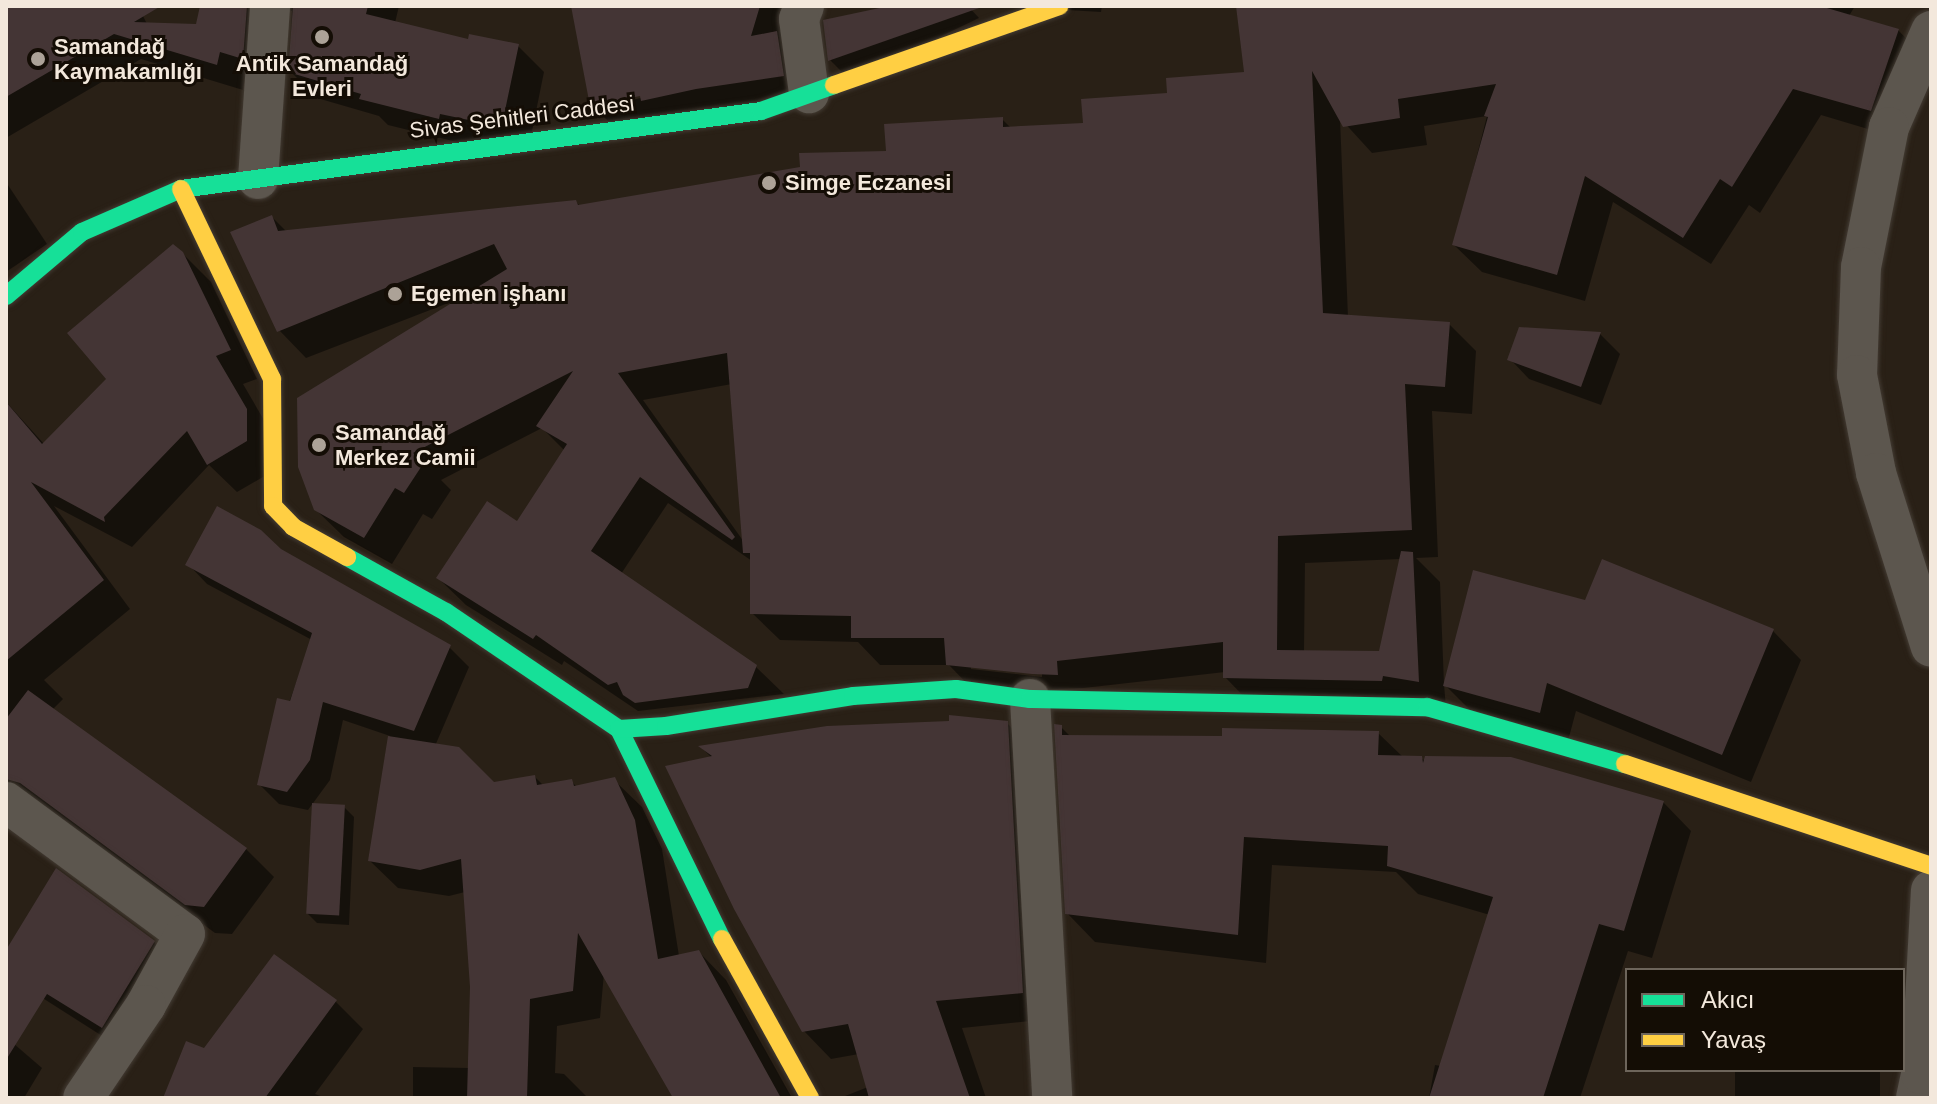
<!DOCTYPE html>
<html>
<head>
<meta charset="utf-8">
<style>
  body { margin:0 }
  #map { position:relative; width:1937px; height:1104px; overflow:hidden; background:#292016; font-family:Helvetica,sans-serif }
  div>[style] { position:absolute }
  .shadow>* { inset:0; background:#0007; transform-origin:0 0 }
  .building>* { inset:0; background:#443535; transform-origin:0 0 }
  .roads { filter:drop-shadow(0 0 2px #433b33) drop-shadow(0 0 2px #433b33) }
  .street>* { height:40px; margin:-20px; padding:0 20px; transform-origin:20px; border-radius:20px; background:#5c564e }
  .fast>* { height:18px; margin:-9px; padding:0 9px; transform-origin:9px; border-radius:9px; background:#16e098 }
  .slow>* { height:18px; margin:-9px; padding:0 9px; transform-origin:9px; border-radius:9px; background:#ffcf43 }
  .dots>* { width:22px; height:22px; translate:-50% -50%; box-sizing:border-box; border:4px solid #140d05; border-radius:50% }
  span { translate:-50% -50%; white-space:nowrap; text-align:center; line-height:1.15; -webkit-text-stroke:6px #140d05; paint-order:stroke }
  .poi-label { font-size:22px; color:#f3e8dc; font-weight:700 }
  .left { translate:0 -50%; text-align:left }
  .street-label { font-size:22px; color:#f3e8dc }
  .frame { position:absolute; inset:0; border:8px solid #f3e8dc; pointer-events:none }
  .legend { position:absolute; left:1625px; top:968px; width:280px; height:104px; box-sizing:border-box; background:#140d05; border:2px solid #6d655b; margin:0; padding:10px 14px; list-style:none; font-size:24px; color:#f3e8dc }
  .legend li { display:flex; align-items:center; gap:16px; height:40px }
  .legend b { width:40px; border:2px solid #6d655b }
</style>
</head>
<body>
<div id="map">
  <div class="shadow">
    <div style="clip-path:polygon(6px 6px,138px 6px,147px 24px,201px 26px,201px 6px,399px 6px,395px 23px,469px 41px,518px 46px,544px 72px,529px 146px,465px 144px,388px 125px,379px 116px,317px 98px,290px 71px,292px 11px,287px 10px,245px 77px,243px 90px,141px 59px,6px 138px)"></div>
    <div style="clip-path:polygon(evenodd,573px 6px,832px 6px,812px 11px,806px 98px,615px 128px,592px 105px,573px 6px,650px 92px,651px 96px,607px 105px,607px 101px,650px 92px)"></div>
    <div style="clip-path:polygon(899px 6px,968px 6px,979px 18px,850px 80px,830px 60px)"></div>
    <div style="clip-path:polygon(1001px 6px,1102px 6px,1101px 12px)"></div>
    <div style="clip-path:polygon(evenodd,1238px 6px,1855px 6px,1849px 16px,1898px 30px,1925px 58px,1898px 138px,1821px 115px,1760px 213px,1749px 205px,1711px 264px,1613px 202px,1585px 301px,1482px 272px,1454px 245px,1487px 116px,1424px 126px,1427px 145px,1372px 153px,1340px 118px,1348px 317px,1449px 324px,1476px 351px,1472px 414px,1432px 411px,1438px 557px,1416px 558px,1440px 582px,1444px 684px,1587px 603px,1773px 631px,1801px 660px,1751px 782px,1576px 711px,1568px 741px,1474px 714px,1444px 684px,1446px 708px,1252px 705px,1225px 677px,1225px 672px,1084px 688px,975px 692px,949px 665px,880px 665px,858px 642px,780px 640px,752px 613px,752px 561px,668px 503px,621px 574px,756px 667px,784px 694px,638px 711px,564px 661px,562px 665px,466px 605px,438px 578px,517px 524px,565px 451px,542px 428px,441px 480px,451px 490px,432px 519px,423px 514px,392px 564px,344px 537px,315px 509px,469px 295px,306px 358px,279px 330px,272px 217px,287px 232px,576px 202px,580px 206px,888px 153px,1002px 119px,1011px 128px,1085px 124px,1246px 74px,1238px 6px,732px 384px,744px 542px,643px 400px,732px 384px,1238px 6px,1401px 559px,1380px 653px,1304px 652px,1305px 563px,1401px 559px,1238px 6px,971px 665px,1042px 673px,1042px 677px,971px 669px,971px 665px)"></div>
    <div style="clip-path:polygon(6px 182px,47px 244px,6px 272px)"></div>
    <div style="clip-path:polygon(182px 253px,211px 282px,257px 379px,243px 384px,275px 439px,275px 470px,237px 492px,209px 465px,132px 547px,54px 506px,130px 609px,44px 680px,63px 699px,52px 710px,246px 849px,274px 877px,232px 934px,215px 933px,50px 811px,16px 816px,6px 831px,6px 402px,45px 445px,108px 379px)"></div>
    <div style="clip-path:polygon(1600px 334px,1620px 354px,1601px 405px,1529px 379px,1510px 359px)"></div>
    <div style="clip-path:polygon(280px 550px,449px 647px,469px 667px,435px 746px,493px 784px,535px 777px,544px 786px,572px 782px,577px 787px,614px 780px,642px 807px,662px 849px,679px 956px,699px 952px,726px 980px,792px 1098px,675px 1098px,604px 973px,600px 1018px,557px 1026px,555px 1073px,564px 1074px,588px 1098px,413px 1098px,413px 1067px,469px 1068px,472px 987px,465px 892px,449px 896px,398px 888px,370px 861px,390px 736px,343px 720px,330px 780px,308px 810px,279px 804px,259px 784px,312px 640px,207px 584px,188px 564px)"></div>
    <div style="clip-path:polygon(1007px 723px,1035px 751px,1050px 1019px,962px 1028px,986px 1098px,840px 1098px,868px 1087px,859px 1054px,831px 1059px,804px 1031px,712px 758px,702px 748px)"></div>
    <div style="clip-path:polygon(1061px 727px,1071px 737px,1224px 738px,1378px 733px,1403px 757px,1421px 758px,1425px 761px,1663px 802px,1691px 831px,1652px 958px,1628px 951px,1580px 1098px,1429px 1098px,1435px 1065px,1441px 1066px,1490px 915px,1418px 894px,1396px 872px,1272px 865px,1266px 963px,1095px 942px,1067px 913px)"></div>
    <div style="clip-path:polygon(344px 807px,354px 817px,349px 925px,317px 923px,307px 913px)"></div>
    <div style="clip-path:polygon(154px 942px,182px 971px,132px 1055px,30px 990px,6px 966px,6px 953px)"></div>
    <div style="clip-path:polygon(335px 1001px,363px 1029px,315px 1094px,326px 1098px,165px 1098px,205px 1050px)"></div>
    <div style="clip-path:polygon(6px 1037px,42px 1068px,24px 1098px,6px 1098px)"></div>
    <div style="left:1735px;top:1070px;width:145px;height:28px"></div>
  </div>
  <div class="building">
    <div style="clip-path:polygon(6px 6px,161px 6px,134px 22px,196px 24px,200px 6px,247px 6px,243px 59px,220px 52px,217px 65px,114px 34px,6px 97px)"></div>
    <div style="clip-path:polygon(293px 6px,368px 6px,366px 14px,468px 39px,469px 34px,519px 44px,503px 120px,483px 123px,440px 114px,439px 119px,359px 99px,361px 94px,288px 72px)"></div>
    <div style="clip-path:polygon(571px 6px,760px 6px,751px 36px,777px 31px,784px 76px,696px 89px,641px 101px,640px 96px,590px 106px)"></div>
    <div style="clip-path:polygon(889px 6px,982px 6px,982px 7px,828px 61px,823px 20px)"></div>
    <div style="clip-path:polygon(1236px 6px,1820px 6px,1899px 29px,1871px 111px,1793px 89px,1732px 187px,1720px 179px,1683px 238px,1585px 176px,1557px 275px,1452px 245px,1488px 117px,1484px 116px,1496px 84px,1398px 99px,1400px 118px,1343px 127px,1312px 71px,1323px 313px,1450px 322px,1445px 387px,1405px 384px,1412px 530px,1278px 536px,1277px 650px,1379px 651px,1401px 551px,1413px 552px,1419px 682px,1383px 676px,1382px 681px,1223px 678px,1223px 642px,1057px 661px,1058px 675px,1032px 674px,946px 665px,944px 638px,851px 638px,851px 616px,750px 614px,750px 553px,743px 553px,727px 353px,618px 373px,735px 537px,732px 540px,640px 477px,591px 551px,757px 665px,748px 688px,635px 703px,623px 695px,617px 682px,608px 685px,536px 635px,533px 639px,436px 578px,487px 501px,517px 521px,567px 444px,536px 426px,573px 371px,413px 453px,425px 461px,404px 493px,395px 488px,364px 538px,314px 510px,298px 467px,297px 398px,507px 269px,494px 244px,277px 332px,230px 232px,272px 215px,278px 231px,576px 200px,578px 205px,678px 188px,800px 167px,799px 153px,886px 151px,884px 124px,1003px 117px,1003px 127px,1083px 123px,1081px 99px,1167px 93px,1166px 78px,1244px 72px)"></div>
    <div style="clip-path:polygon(173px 244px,183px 252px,231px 350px,216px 356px,247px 409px,247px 441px,207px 465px,187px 431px,104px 517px,105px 522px,31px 482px,104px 580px,6px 661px,6px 402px,42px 444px,106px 379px,67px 333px)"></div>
    <div style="clip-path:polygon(1519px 327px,1601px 332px,1581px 387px,1507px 360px)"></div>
    <div style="clip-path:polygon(217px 506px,261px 530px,281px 549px,451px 645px,414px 731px,323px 702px,310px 760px,287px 792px,257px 785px,277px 698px,290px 701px,312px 633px,185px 565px)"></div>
    <div style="clip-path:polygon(1602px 559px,1774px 629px,1722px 755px,1547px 683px,1540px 713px,1443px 686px,1473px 570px,1585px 600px)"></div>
    <div style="clip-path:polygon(28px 690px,247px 848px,204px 907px,185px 905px,20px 783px,6px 779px,6px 719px)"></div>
    <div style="clip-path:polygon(949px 715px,1008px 721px,1023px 993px,936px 1001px,970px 1098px,869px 1098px,848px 1024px,802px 1032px,734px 909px,665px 766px,712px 756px,698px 746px,827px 726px,949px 721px)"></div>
    <div style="clip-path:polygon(1054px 724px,1062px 725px,1062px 735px,1222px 736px,1222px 728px,1379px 731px,1378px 755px,1422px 756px,1423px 763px,1425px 756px,1511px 757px,1664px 801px,1624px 931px,1599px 924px,1543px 1098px,1429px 1098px,1493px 897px,1387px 866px,1388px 846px,1244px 837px,1238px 935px,1065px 914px)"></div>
    <div style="clip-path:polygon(388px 736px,459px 747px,494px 782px,535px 775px,537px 785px,572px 779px,574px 786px,615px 777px,635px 820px,658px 959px,699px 950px,781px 1098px,673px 1098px,578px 933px,573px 991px,530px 999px,527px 1098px,467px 1098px,470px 987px,461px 859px,420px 870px,368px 861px)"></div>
    <div style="left:312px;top:803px;width:33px;height:111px;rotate:3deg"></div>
    <div style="clip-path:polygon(56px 868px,155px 941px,102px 1028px,47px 994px,6px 1060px,6px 950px)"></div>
    <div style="clip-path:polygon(274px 954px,337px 1000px,265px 1098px,163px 1098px,186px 1041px,204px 1048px)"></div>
  </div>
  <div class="roads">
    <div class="street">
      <div style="left:804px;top:6px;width:14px;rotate:111deg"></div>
      <div style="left:799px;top:19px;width:75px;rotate:82.3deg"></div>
      <div style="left:1931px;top:31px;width:105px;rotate:113.6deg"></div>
      <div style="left:1889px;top:127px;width:143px;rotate:101.3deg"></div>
      <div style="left:1861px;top:267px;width:108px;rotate:92.1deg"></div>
      <div style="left:1857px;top:375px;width:100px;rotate:79deg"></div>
      <div style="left:1876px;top:473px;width:182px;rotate:72.5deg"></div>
      <div style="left:258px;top:179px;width:173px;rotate:-86deg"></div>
      <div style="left:1030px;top:699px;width:400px;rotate:86.8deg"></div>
      <div style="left:6px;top:802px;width:222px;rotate:36.4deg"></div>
      <div style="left:185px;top:934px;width:81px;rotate:118.8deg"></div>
      <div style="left:146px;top:1005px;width:112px;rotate:124.1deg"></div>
      <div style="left:1916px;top:1098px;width:25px;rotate:-78deg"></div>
      <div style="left:1921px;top:1074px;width:184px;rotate:-86.9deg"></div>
    </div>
    <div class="fast">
      <div style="left:6px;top:296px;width:99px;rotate:-40.1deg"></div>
      <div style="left:82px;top:232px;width:108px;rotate:-23.5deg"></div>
      <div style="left:181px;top:189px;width:585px;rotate:-7.66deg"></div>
      <div style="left:761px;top:111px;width:77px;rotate:-19.6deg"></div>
      <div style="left:347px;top:557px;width:113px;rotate:29.1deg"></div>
      <div style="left:446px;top:612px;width:209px;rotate:34.1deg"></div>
      <div style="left:619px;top:729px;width:234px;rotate:63.9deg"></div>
      <div style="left:619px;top:729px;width:47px;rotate:-3.7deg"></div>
      <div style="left:666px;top:726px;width:189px;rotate:-9.1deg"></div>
      <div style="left:853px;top:696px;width:103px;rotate:-3.9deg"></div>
      <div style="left:956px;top:689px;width:75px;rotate:7.7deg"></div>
      <div style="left:1030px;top:699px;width:397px;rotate:1.2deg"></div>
      <div style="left:1427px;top:707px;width:206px;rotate:16.1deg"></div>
    </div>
    <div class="slow">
      <div style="left:834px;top:85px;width:239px;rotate:-19.3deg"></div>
      <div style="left:181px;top:189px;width:211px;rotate:64.4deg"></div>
      <div style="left:272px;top:379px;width:127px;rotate:89.5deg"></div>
      <div style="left:273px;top:506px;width:29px;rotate:46deg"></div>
      <div style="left:293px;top:527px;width:62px;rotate:29.1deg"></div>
      <div style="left:1625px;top:764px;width:323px;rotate:18.4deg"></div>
      <div style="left:722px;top:939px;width:182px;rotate:61deg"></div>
    </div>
  </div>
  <div class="dots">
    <div style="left:322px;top:37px;background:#aca297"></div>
    <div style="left:38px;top:59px;background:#aca297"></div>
    <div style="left:769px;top:183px;background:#aca297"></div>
    <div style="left:395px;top:294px;background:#aca297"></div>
    <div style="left:319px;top:445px;background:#aca297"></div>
  </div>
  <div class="poi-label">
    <span class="left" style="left:54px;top:59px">Samandağ<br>Kaymakamlığı</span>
    <span style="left:322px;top:76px">Antik Samandağ<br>Evleri</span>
    <span class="left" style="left:785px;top:183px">Simge Eczanesi</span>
    <span class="left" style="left:411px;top:294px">Egemen işhanı</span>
    <span class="left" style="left:335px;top:445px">Samandağ<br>Merkez Camii</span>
  </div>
  <div class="street-label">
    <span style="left:522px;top:117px;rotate:-7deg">Sivas Şehitleri Caddesi</span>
  </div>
  <div class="frame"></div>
  <ul class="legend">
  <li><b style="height:10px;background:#16e098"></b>Akıcı</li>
  <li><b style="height:10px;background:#ffcf43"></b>Yavaş</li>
  </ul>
</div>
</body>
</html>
